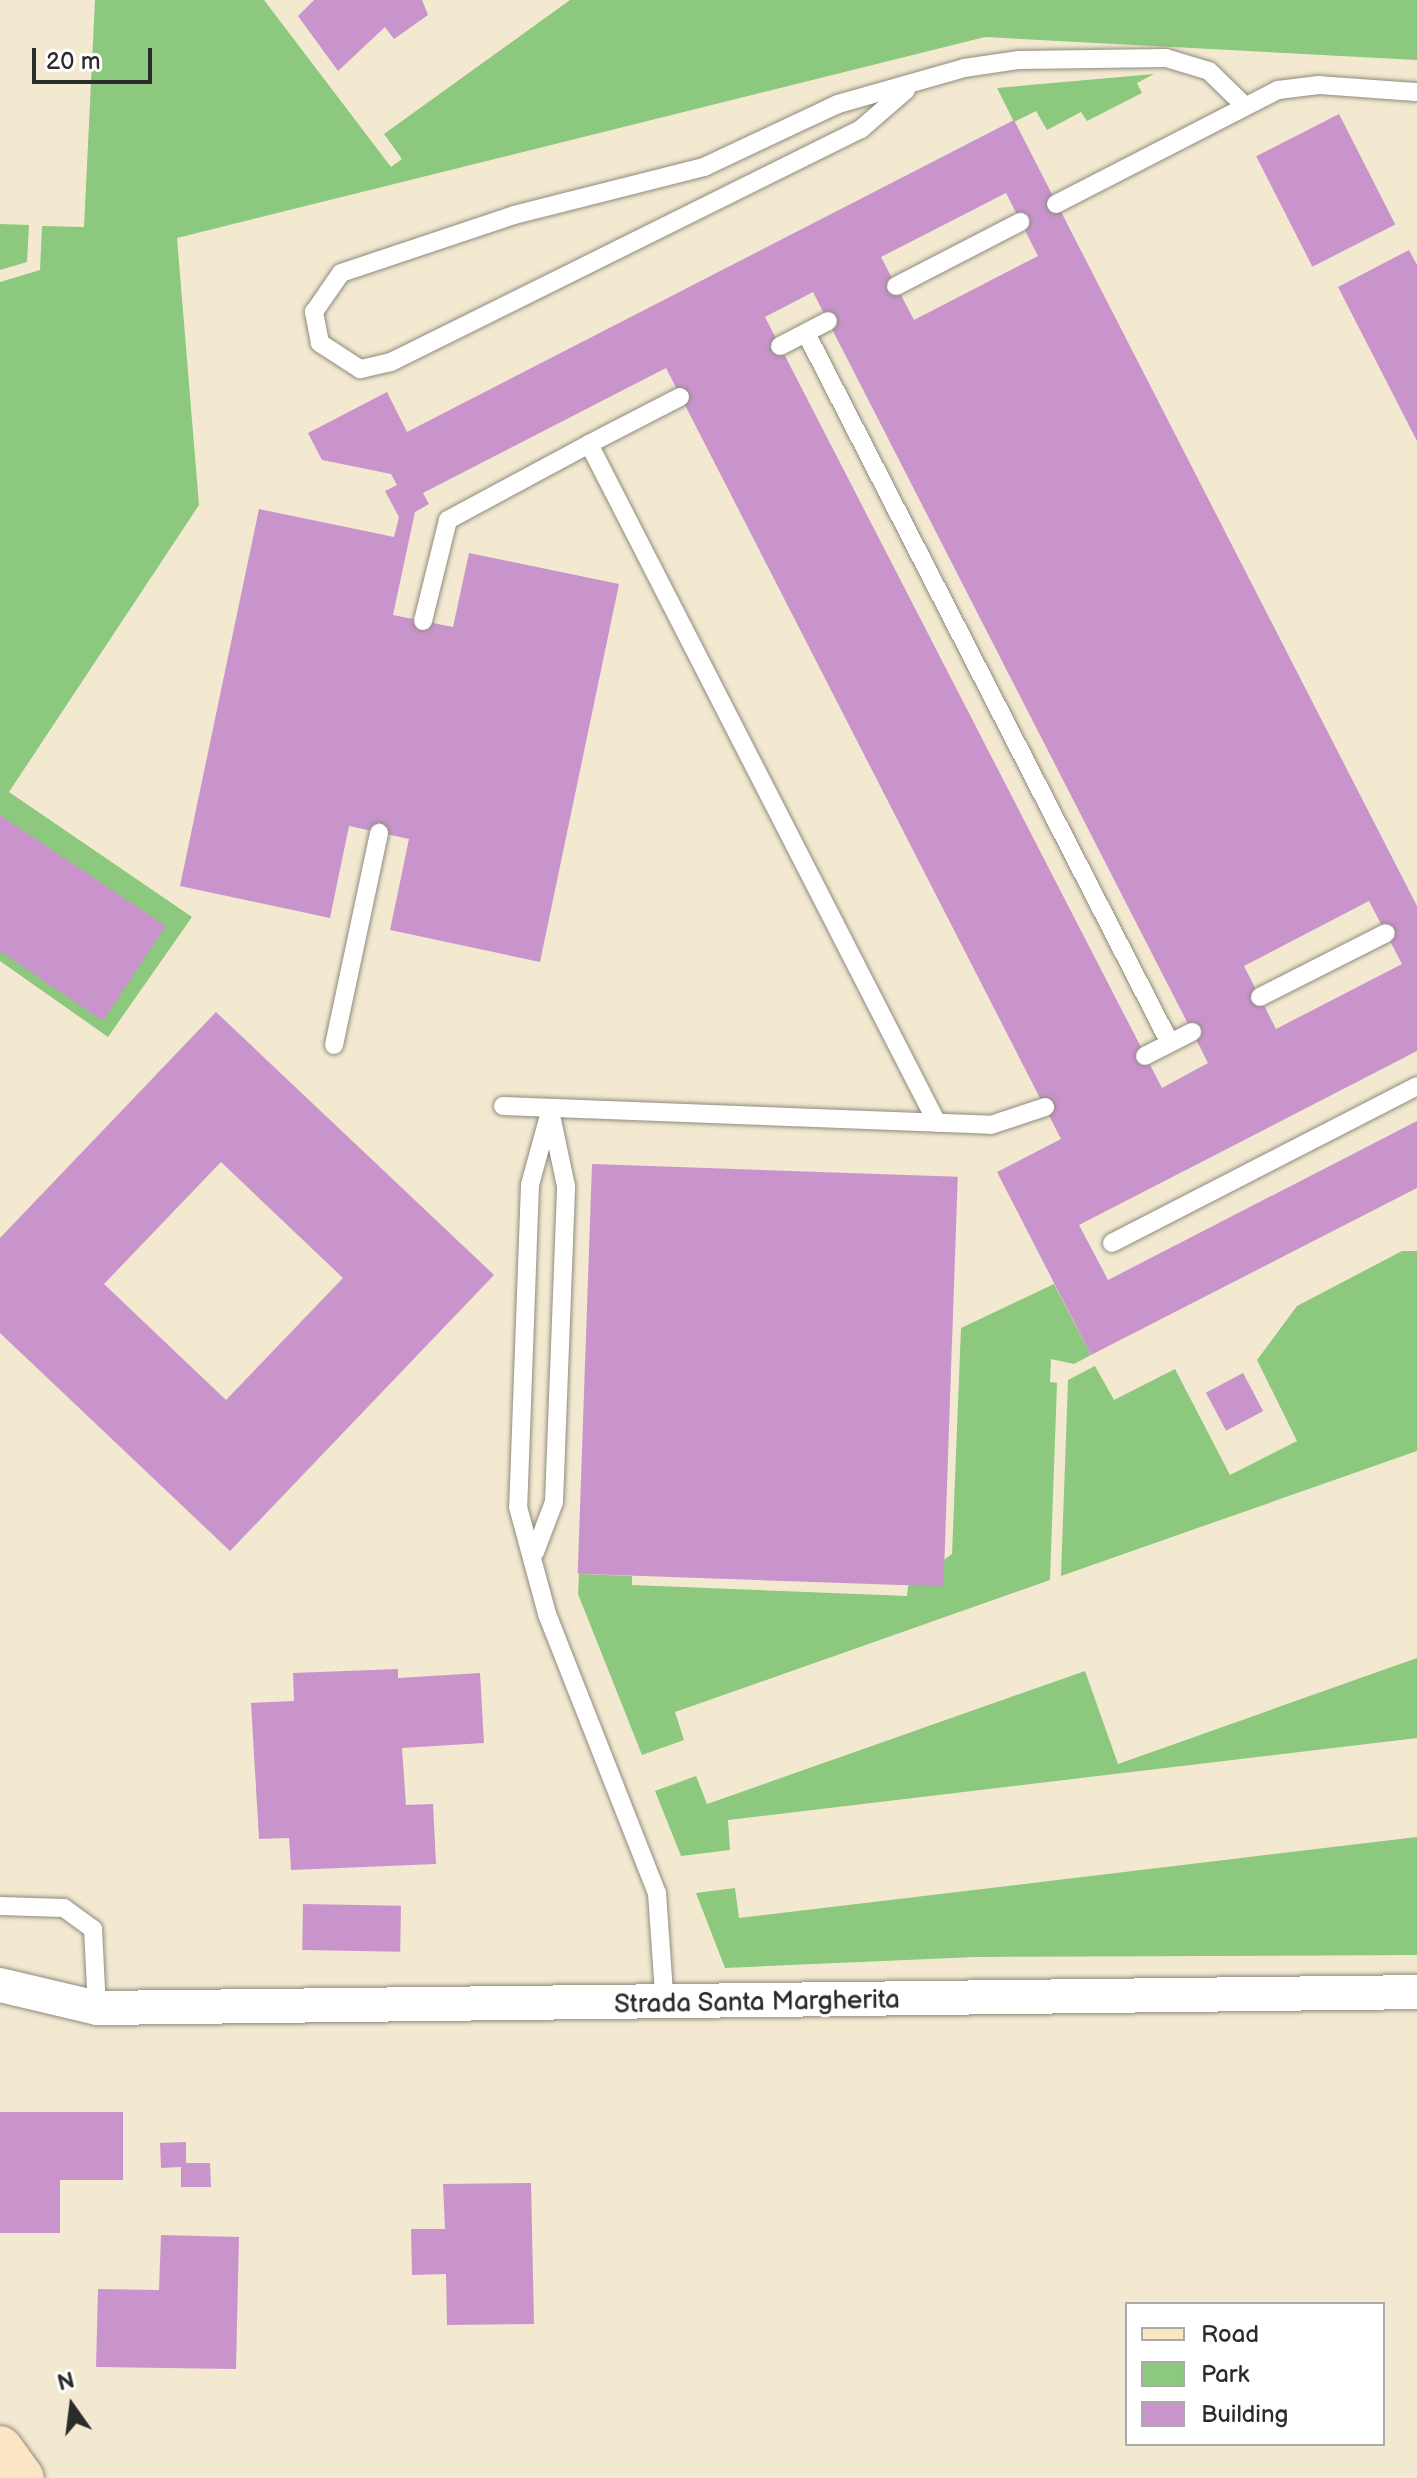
<!DOCTYPE html>
<html>
<head>
<meta charset="utf-8">
<style>
  body { margin:0 }
  #map { position:relative; width:1417px; height:2478px; overflow:hidden; background:#f3e9d1; font-family:"Balsamiq Sans",sans-serif }
  div>[style] { position:absolute }
  .green>* { inset:0; background:#8cc87d }
  .building>* { inset:0; background:#c994cc; transform-origin:0 0 }
  .roads { filter:drop-shadow(0 0 2px #8f8a7e) drop-shadow(0 0 2px #8f8a7e) }
  .service>* { height:18px; margin:-9px; padding:0 9px; transform-origin:9px; border-radius:9px; background:#fff }
  .minor>* { height:34px; margin:-17px; padding:0 17px; transform-origin:17px; border-radius:17px; background:#fff }
  .secondary>* { height:44px; margin:-22px; padding:0 22px; transform-origin:22px; border-radius:22px; background:#fbe6c4 }
  span { translate:-50% -50%; white-space:nowrap; text-align:center; line-height:1.15; -webkit-text-stroke:6px #fff; paint-order:stroke }
  .street-label { font-size:26px; color:#2b2b2b }
  .legend { position:absolute; left:1125px; top:2302px; width:260px; height:144px; box-sizing:border-box; background:#fff; border:2px solid #aaa; margin:0; padding:10px 14px; list-style:none; font-size:24px; color:#2b2b2b }
  .legend li { display:flex; align-items:center; gap:16px; height:40px }
  .legend b { width:40px; border:2px solid #aaa }
  .north { position:absolute; left:32px; top:2366px; width:80px; height:80px; -webkit-text-stroke:6px #fff; paint-order:stroke; rotate:346deg; font-size:22px; font-weight:700; line-height:32px; text-align:center; color:#2b2b2b }
  .north::after { content:''; display:block; margin:auto; width:28px; height:36px; background:#2b2b2b; clip-path:polygon(50% 0,100% 100%,50% 72%,0 100%) }
  .scale { position:absolute; left:32px; top:48px; width:120px; height:36px; box-sizing:border-box; border:4px solid #2b2b2b; border-top:0; padding-left:10px; font-size:24px; line-height:28px; white-space:nowrap; color:#2b2b2b; -webkit-text-stroke:6px #fff; paint-order:stroke }
</style>
</head>
<body>
<div id="map">
  <div class="green">
    <div style="clip-path:polygon(95px 0,264px 0,391px 167px,402px 159px,384px 134px,570px 0,1417px 0,1417px 60px,985px 37px,177px 238px,199px 505px,9px 792px,192px 917px,108px 1037px,0 961px,0 282px,40px 270px,42px 226px,84px 227px)"></div>
    <div style="clip-path:polygon(1154px 74px,1137px 83px,1142px 93px,1087px 121px,1081px 112px,1047px 130px,1036px 111px,1014px 122px,997px 88px)"></div>
    <div style="clip-path:polygon(0 224px,29px 225px,27px 262px,0 270px)"></div>
    <div style="clip-path:polygon(1402px 1251px,1417px 1251px,1417px 1451px,1061px 1576px,1068px 1380px,1095px 1366px,1114px 1400px,1175px 1369px,1230px 1475px,1297px 1441px,1257px 1360px,1297px 1306px)"></div>
    <div style="clip-path:polygon(1054px 1284px,1091px 1355px,1074px 1364px,1051px 1359px,1050px 1382px,1057px 1383px,1050px 1580px,675px 1712px,684px 1740px,642px 1755px,578px 1594px,579px 1574px,632px 1576px,632px 1585px,907px 1596px,908px 1586px,952px 1554px,961px 1328px)"></div>
    <div style="clip-path:polygon(1417px 1658px,1417px 1738px,728px 1820px,730px 1850px,681px 1856px,655px 1791px,696px 1776px,707px 1804px,1085px 1671px,1118px 1764px)"></div>
    <div style="clip-path:polygon(1417px 1837px,1417px 1955px,975px 1957px,725px 1968px,696px 1893px,735px 1888px,739px 1918px)"></div>
  </div>
  <div class="building">
    <div style="clip-path:polygon(314px 0,422px 0,428px 15px,394px 39px,385px 27px,338px 71px,298px 16px)"></div>
    <div style="left:1339px;top:114px;width:124px;height:93px;rotate:63deg"></div>
    <div style="clip-path:polygon(evenodd,1014px 120px,1417px 906px,1417px 1051px,1079px 1225px,1108px 1280px,1417px 1121px,1417px 1188px,1091px 1355px,997px 1172px,1061px 1139px,666px 368px,423px 493px,429px 504px,415px 512px,393px 615px,453px 627px,469px 553px,619px 584px,540px 962px,390px 930px,409px 839px,349px 826px,330px 918px,180px 886px,259px 509px,394px 537px,399px 517px,385px 491px,397px 485px,391px 474px,322px 460px,308px 433px,387px 392px,407px 432px,1014px 120px,1006px 193px,1038px 256px,914px 320px,881px 257px,1006px 193px,1014px 120px,813px 292px,1208px 1063px,1162px 1088px,765px 317px,813px 292px,1014px 120px,1369px 901px,1402px 964px,1276px 1029px,1244px 966px,1369px 901px)"></div>
    <div style="clip-path:polygon(1409px 250px,1417px 265px,1417px 441px,1338px 287px)"></div>
    <div style="clip-path:polygon(0 815px,166px 926px,103px 1021px,0 951px)"></div>
    <div style="clip-path:polygon(evenodd,216px 1012px,494px 1275px,230px 1551px,0 1333px,0 1238px,216px 1012px,221px 1162px,343px 1278px,226px 1400px,104px 1284px,221px 1162px)"></div>
    <div style="left:592px;top:1164px;width:366px;height:410px;rotate:2deg"></div>
    <div style="left:1243px;top:1373px;width:43px;height:42px;rotate:62deg"></div>
    <div style="clip-path:polygon(398px 1669px,398px 1678px,480px 1673px,484px 1743px,402px 1748px,406px 1805px,433px 1804px,436px 1864px,291px 1870px,289px 1838px,259px 1839px,251px 1703px,294px 1701px,293px 1673px)"></div>
    <div style="left:303px;top:1904px;width:98px;height:46px;rotate:1deg"></div>
    <div style="clip-path:polygon(0 2112px,123px 2112px,123px 2180px,60px 2180px,60px 2233px,0 2233px)"></div>
    <div style="clip-path:polygon(186px 2142px,186px 2163px,210px 2163px,211px 2187px,181px 2187px,181px 2167px,161px 2168px,160px 2143px)"></div>
    <div style="clip-path:polygon(531px 2183px,534px 2324px,447px 2325px,446px 2274px,412px 2275px,411px 2229px,445px 2229px,443px 2184px)"></div>
    <div style="clip-path:polygon(161px 2235px,239px 2237px,236px 2369px,96px 2367px,98px 2289px,159px 2290px)"></div>
  </div>
  <div class="roads">
    <div class="service">
      <div style="left:906px;top:90px;width:60px;rotate:139.1deg"></div>
      <div style="left:861px;top:129px;width:525px;rotate:153.63deg"></div>
      <div style="left:391px;top:362px;width:32px;rotate:167deg"></div>
      <div style="left:360px;top:369px;width:48px;rotate:-147deg"></div>
      <div style="left:320px;top:343px;width:32px;rotate:-101deg"></div>
      <div style="left:314px;top:312px;width:47px;rotate:-55.3deg"></div>
      <div style="left:341px;top:273px;width:182px;rotate:-18.5deg"></div>
      <div style="left:514px;top:215px;width:196px;rotate:-14.2deg"></div>
      <div style="left:704px;top:167px;width:148px;rotate:-25.2deg"></div>
      <div style="left:838px;top:104px;width:131px;rotate:-15.9deg"></div>
      <div style="left:964px;top:68px;width:56px;rotate:-8.3deg"></div>
      <div style="left:1019px;top:60px;width:147px;rotate:-0.8deg"></div>
      <div style="left:1166px;top:58px;width:45px;rotate:16.8deg"></div>
      <div style="left:1209px;top:71px;width:50px;rotate:44.2deg"></div>
      <div style="left:1056px;top:204px;width:250px;rotate:-27.2deg"></div>
      <div style="left:1278px;top:90px;width:41px;rotate:-7deg"></div>
      <div style="left:1319px;top:85px;width:98px;rotate:4.1deg"></div>
      <div style="left:896px;top:286px;width:140px;rotate:-27.3deg"></div>
      <div style="left:806px;top:333px;width:798px;rotate:62.86deg"></div>
      <div style="left:780px;top:346px;width:54px;rotate:-27.5deg"></div>
      <div style="left:680px;top:397px;width:102px;rotate:152.7deg"></div>
      <div style="left:589px;top:444px;width:763px;rotate:62.86deg"></div>
      <div style="left:423px;top:621px;width:104px;rotate:-76.1deg"></div>
      <div style="left:448px;top:520px;width:160px;rotate:-28.3deg"></div>
      <div style="left:1260px;top:997px;width:141px;rotate:-26.9deg"></div>
      <div style="left:334px;top:1045px;width:217px;rotate:-78deg"></div>
      <div style="left:1145px;top:1056px;width:53px;rotate:-27.1deg"></div>
      <div style="left:503px;top:1106px;width:488px;rotate:2.2deg"></div>
      <div style="left:991px;top:1125px;width:57px;rotate:-18.4deg"></div>
      <div style="left:551px;top:1108px;width:80px;rotate:105.3deg"></div>
      <div style="left:530px;top:1185px;width:322px;rotate:92.1deg"></div>
      <div style="left:518px;top:1507px;width:111px;rotate:74.8deg"></div>
      <div style="left:547px;top:1614px;width:300px;rotate:68.5deg"></div>
      <div style="left:657px;top:1893px;width:113px;rotate:86deg"></div>
      <div style="left:1112px;top:1243px;width:343px;rotate:-27.2deg"></div>
      <div style="left:535px;top:1552px;width:53px;rotate:-69.2deg"></div>
      <div style="left:554px;top:1502px;width:316px;rotate:-87.8deg"></div>
      <div style="left:566px;top:1186px;width:67px;rotate:-102deg"></div>
      <div style="left:0;top:1906px;width:64px;rotate:1.8deg"></div>
      <div style="left:64px;top:1908px;width:36px;rotate:36deg"></div>
      <div style="left:93px;top:1929px;width:79px;rotate:87.1deg"></div>
    </div>
    <div class="minor">
      <div style="left:0;top:1985px;width:100px;rotate:13.3deg"></div>
      <div style="left:97px;top:2008px;width:1320px;rotate:-0.69deg"></div>
    </div>
    <div class="secondary">
      <div style="left:0;top:2448px;width:37px;rotate:54deg"></div>
    </div>
  </div>
  <div class="street-label">
    <span style="left:757px;top:2003px;rotate:-1deg">Strada Santa Margherita</span>
  </div>
  <ul class="legend">
  <li><b style="height:10px;background:#fbe6c4"></b>Road</li>
  <li><b style="height:22px;background:#8cc87d"></b>Park</li>
  <li><b style="height:22px;background:#c994cc"></b>Building</li>
  </ul>
  <div class="north">N</div>
  <div class="scale">20 m</div>
</div>
</body>
</html>
